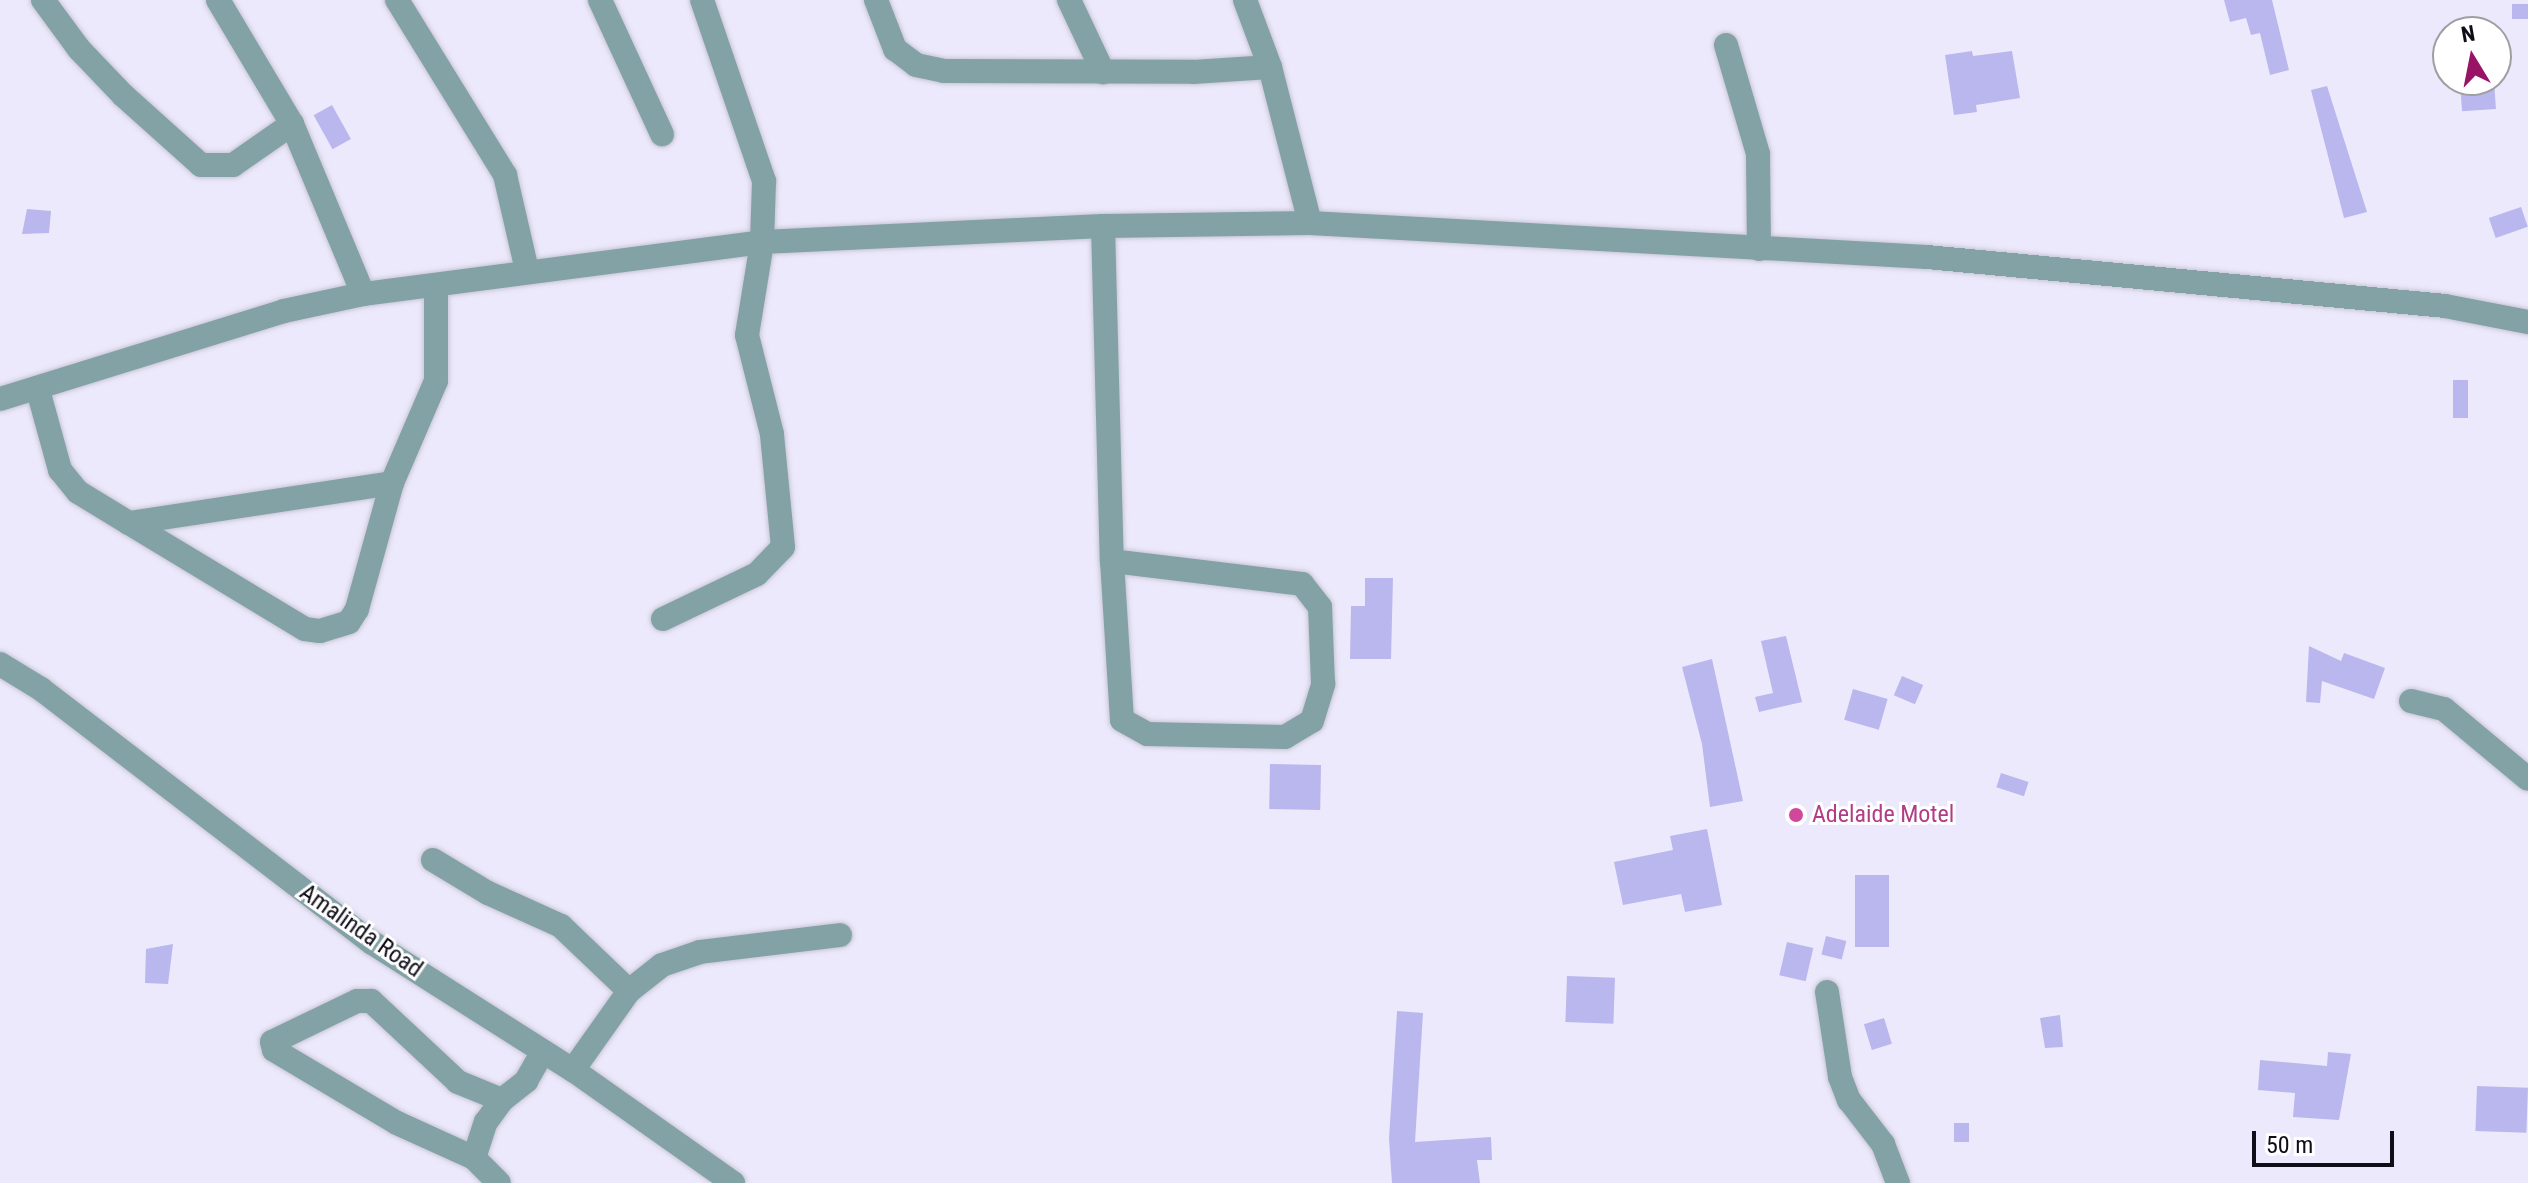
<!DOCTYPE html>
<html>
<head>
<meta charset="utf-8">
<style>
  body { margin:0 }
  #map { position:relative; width:2528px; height:1183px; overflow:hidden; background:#ece9fc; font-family:"Roboto Condensed",sans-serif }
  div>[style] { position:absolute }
  .building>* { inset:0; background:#b9b7ed; transform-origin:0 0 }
  .roads { filter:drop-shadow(0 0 2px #c9c6d7) drop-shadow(0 0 2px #c9c6d7) }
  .minor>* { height:24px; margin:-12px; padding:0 12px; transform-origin:12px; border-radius:12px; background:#83a2a5 }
  .dots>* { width:22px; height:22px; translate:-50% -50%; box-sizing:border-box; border:4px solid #fff; border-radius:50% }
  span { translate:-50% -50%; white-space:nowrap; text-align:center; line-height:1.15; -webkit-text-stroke:6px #fff; paint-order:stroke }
  .hotel-label { font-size:24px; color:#b23c85 }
  .left { translate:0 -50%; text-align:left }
  .street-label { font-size:24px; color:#0f0d17 }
  .north { position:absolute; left:2432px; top:16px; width:80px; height:80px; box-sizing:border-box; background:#fff; border:2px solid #9f9ea2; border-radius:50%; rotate:350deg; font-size:22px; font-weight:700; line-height:32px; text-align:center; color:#0f0d17 }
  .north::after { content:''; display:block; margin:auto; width:28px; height:36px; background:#991467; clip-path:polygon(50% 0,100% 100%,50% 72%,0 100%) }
  .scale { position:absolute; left:2252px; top:1131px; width:142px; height:36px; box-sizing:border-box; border:4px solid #0f0d17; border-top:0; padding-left:10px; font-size:24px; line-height:28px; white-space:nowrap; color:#0f0d17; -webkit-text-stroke:6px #fff; paint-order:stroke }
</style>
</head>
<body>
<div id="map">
  <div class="building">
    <div style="clip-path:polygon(2224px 0,2272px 0,2289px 70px,2270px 75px,2260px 33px,2251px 35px,2246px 18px,2230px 22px)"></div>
    <div style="left:2528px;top:4px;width:15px;height:16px;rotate:90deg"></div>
    <div style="clip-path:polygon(1972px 51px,1973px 56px,2012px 51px,2020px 98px,1976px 105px,1977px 112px,1954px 115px,1945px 55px)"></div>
    <div style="left:2494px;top:81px;width:28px;height:34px;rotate:86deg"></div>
    <div style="clip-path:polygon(2327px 86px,2367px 212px,2344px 218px,2311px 90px)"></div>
    <div style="left:332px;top:105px;width:39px;height:21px;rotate:61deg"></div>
    <div style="left:2521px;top:207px;width:21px;height:34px;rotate:71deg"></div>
    <div style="clip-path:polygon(27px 209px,51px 211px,49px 233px,22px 234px)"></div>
    <div style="left:2453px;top:380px;width:15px;height:38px"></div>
    <div style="clip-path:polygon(1365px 578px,1393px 578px,1391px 659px,1350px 659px,1351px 606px,1365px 606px)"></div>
    <div style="clip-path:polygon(1786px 636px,1802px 702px,1759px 712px,1755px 697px,1773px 693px,1761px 641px)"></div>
    <div style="clip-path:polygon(2309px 646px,2341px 661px,2344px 653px,2385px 668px,2374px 699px,2322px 681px,2320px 703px,2306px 702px)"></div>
    <div style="clip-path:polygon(1712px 659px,1743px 801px,1710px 807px,1702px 744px,1682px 667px)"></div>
    <div style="left:1902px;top:676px;width:23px;height:21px;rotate:23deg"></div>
    <div style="left:1853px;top:689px;width:36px;height:32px;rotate:16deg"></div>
    <div style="left:1270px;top:764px;width:51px;height:45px;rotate:1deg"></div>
    <div style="left:2001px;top:773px;width:29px;height:15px;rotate:18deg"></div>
    <div style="clip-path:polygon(1707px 829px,1722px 905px,1685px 912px,1681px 894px,1623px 905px,1614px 862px,1673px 850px,1670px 836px)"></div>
    <div style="left:1855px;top:875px;width:34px;height:72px"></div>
    <div style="left:1826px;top:936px;width:21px;height:19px;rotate:14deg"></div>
    <div style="left:1787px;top:942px;width:27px;height:34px;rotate:13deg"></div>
    <div style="clip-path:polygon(173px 944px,168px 984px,145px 983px,146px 949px)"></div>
    <div style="left:1567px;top:976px;width:48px;height:46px;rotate:2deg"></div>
    <div style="clip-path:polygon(1397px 1011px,1423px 1013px,1415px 1142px,1491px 1137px,1492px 1160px,1477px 1160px,1480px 1183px,1392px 1183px,1389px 1139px)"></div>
    <div style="clip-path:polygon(2060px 1015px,2063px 1047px,2045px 1048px,2040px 1018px)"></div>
    <div style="left:1884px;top:1018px;width:27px;height:21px;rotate:73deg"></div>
    <div style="clip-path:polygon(2328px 1052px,2351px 1054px,2339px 1120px,2293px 1117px,2295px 1093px,2258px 1090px,2260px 1060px,2327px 1066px)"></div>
    <div style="left:2477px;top:1086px;width:51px;height:45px;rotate:2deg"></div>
    <div style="left:1954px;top:1123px;width:15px;height:19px"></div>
  </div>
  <div class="roads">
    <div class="minor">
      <div style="left:43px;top:0;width:61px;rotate:53.7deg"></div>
      <div style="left:79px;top:49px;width:64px;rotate:46.3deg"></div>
      <div style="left:123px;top:95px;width:105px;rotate:41.9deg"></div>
      <div style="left:201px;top:165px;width:32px"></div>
      <div style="left:233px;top:165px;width:72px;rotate:-34.8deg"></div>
      <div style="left:218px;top:0;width:144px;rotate:59.2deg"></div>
      <div style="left:292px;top:124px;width:184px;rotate:67.3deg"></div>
      <div style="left:397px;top:0;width:206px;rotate:58.3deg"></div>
      <div style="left:505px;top:175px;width:98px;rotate:77deg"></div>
      <div style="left:600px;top:0;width:148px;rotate:65.2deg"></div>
      <div style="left:876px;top:0;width:53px;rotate:68.8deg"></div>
      <div style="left:895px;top:49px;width:26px;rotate:37deg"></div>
      <div style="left:916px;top:65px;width:29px;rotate:12deg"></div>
      <div style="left:944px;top:71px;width:249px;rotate:0.2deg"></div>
      <div style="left:1193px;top:72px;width:77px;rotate:-3.7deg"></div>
      <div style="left:1069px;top:0;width:80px;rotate:64.7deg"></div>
      <div style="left:1245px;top:0;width:72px;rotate:69.5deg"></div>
      <div style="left:1270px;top:67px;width:161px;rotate:75.6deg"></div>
      <div style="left:1726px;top:45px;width:114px;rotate:73.6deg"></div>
      <div style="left:1758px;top:154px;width:95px;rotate:89.4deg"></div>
      <div style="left:1103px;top:226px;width:335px;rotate:88.5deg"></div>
      <div style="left:1112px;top:561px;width:159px;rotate:86.4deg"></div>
      <div style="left:1122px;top:720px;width:29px;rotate:29deg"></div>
      <div style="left:1147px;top:734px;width:138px;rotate:1.2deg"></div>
      <div style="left:1285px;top:737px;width:31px;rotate:-31deg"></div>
      <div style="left:1312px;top:721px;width:39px;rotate:-73deg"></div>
      <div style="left:1323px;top:684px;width:77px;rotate:-92.2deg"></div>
      <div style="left:1320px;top:607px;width:29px;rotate:-128deg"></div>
      <div style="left:1302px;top:584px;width:191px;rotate:-173.1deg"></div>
      <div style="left:38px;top:390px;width:83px;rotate:74.6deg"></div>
      <div style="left:60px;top:470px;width:28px;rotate:51deg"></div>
      <div style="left:78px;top:492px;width:60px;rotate:31.3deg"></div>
      <div style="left:129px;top:523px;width:266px;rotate:-8.6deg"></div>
      <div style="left:392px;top:483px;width:111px;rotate:-66.7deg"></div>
      <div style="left:436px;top:381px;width:95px;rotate:-90deg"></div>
      <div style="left:0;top:399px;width:297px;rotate:-17.2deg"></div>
      <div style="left:284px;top:311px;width:81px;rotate:-12.1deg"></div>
      <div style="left:363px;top:294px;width:402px;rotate:-7.4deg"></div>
      <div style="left:762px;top:242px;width:341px;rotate:-2.7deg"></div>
      <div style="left:1103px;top:226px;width:207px;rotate:-0.8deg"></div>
      <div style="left:1310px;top:223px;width:618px;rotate:3.15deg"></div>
      <div style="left:1927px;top:257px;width:520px;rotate:5.4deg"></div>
      <div style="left:2445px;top:306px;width:85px;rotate:10.9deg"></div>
      <div style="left:129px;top:523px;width:205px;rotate:31.1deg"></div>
      <div style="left:305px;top:629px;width:15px;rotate:8deg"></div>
      <div style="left:320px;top:631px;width:30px;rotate:-17deg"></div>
      <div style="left:349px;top:622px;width:15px;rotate:-58deg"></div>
      <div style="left:357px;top:609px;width:131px;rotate:-74.5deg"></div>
      <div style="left:663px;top:619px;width:104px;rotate:-25.6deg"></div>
      <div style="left:757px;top:574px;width:37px;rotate:-46deg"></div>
      <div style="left:783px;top:547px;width:114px;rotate:-95.6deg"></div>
      <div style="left:772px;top:434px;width:102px;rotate:-104.2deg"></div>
      <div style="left:747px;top:335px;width:94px;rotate:-80.8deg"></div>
      <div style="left:762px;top:242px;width:61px;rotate:-88.1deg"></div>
      <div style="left:764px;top:181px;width:191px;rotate:-108.9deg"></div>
      <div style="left:0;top:664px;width:48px;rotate:31.4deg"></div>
      <div style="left:41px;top:689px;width:416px;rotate:37.5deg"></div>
      <div style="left:371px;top:942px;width:239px;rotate:32.4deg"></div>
      <div style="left:573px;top:1070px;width:196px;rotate:35.2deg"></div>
      <div style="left:2411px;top:701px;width:34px;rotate:14deg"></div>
      <div style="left:2444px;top:709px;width:109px;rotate:39.8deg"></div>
      <div style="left:433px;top:860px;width:64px;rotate:31deg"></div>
      <div style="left:488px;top:893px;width:80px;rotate:24.3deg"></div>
      <div style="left:561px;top:926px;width:94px;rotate:43.7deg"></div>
      <div style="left:1827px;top:992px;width:86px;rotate:81.3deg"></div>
      <div style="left:1840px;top:1077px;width:25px;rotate:69deg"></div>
      <div style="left:1849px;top:1100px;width:56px;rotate:52.3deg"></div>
      <div style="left:1883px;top:1144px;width:42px;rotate:69deg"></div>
      <div style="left:573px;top:1070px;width:97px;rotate:-54.7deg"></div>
      <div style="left:629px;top:991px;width:42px;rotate:-38.2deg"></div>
      <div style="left:662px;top:965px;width:40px;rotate:-18.9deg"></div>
      <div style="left:700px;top:952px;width:141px;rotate:-6.9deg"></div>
      <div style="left:502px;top:1100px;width:48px;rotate:-157.8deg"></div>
      <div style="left:458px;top:1082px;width:119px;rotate:-137deg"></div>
      <div style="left:371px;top:1001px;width:14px;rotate:180deg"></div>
      <div style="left:357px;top:1001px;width:94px;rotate:154.2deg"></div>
      <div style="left:272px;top:1042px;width:8px;rotate:76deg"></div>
      <div style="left:274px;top:1050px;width:143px;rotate:30.7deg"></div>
      <div style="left:397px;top:1123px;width:85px;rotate:24.4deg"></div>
      <div style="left:474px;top:1158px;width:38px;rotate:-72deg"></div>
      <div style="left:486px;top:1122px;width:27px;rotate:-54deg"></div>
      <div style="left:502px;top:1100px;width:31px;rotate:-38deg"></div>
      <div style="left:526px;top:1081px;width:34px;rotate:-60deg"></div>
      <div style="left:474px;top:1158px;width:35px;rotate:45deg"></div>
    </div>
  </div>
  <div class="dots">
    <div style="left:1796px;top:815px;background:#d1479c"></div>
  </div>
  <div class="hotel-label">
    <span class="left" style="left:1812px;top:815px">Adelaide Motel</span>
  </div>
  <div class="street-label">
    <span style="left:361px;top:931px;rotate:35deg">Amalinda Road</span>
  </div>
  <div class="north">N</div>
  <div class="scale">50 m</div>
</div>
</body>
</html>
